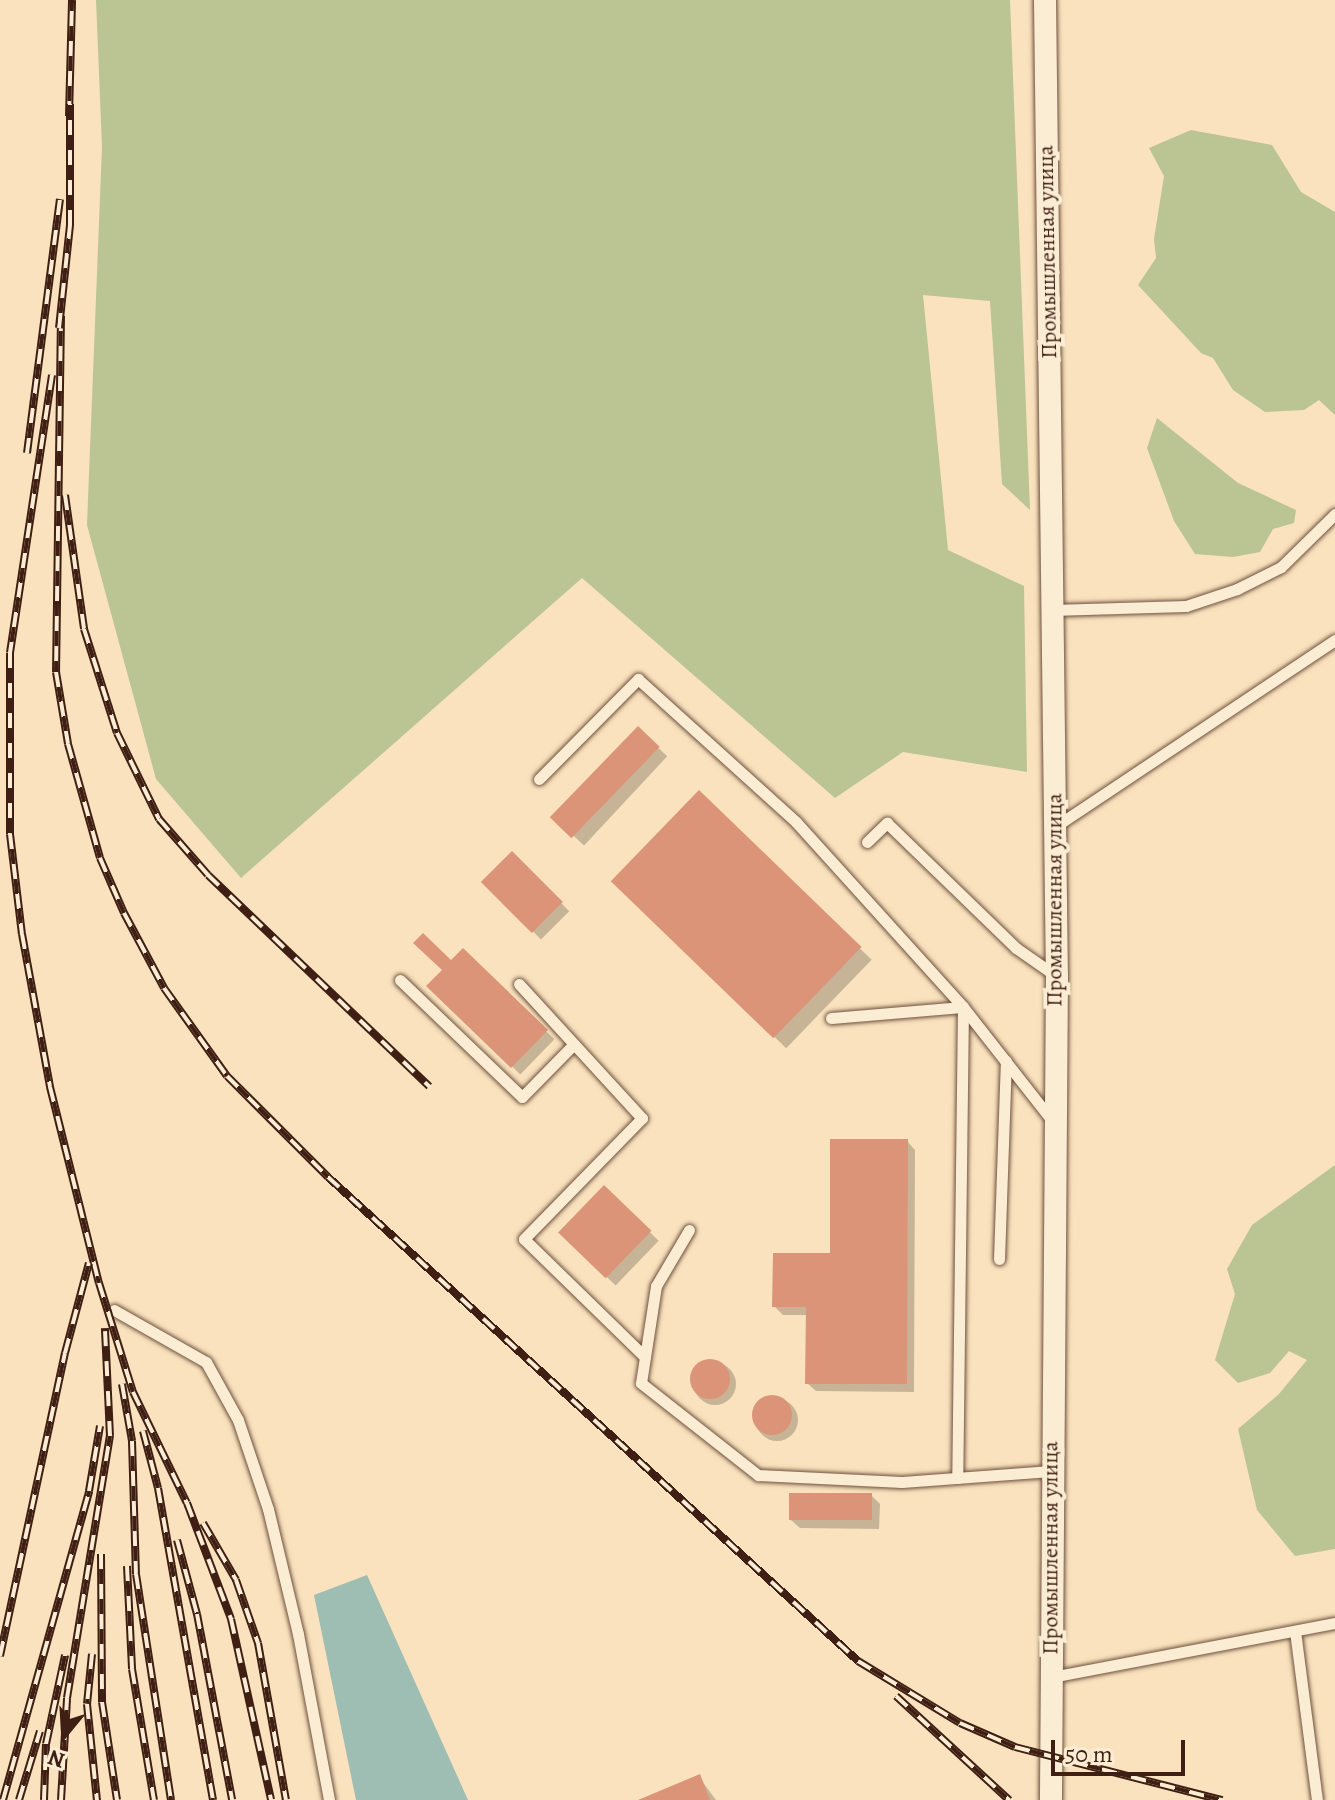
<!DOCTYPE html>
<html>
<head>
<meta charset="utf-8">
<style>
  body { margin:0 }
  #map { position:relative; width:1335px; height:1800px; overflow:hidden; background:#f9e2bd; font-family:Alegreya,serif }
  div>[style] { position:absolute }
  .green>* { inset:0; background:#bbc493 }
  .water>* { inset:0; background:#9ebdb3 }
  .shadow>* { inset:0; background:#0003; transform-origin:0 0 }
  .round { border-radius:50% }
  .building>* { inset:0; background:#db9477; transform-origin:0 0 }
  .roads { filter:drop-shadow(0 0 2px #6e503e) drop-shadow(0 0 2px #6e503e) }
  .lane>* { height:11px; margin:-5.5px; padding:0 5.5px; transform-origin:5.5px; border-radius:5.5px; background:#fbecd4 }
  .street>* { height:22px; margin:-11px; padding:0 11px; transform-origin:11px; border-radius:11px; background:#fbecd4 }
  .rail>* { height:8px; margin-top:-4px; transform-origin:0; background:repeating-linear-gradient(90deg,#fbecd4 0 15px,#3f1f13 0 30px); box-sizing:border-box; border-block:2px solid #3f1f13 }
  span { translate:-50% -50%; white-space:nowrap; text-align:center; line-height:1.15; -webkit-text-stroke:8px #fbecd4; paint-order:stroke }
  .street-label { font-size:22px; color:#3f1f13 }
  .north { position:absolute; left:24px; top:1696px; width:80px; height:80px; -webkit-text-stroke:6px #fbecd4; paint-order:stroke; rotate:198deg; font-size:22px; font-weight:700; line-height:32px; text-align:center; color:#3f1f13 }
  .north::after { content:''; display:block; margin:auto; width:28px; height:36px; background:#3f1f13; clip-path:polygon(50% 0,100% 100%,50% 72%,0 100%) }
  .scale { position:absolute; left:1051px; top:1740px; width:134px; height:36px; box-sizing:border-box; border:4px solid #3f1f13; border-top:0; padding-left:10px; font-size:24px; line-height:28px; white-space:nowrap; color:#3f1f13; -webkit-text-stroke:6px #fbecd4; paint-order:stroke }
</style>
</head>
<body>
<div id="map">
  <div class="green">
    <div style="clip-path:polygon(96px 0,1010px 0,1030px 510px,1002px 484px,990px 301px,923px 295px,948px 550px,1024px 586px,1027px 772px,903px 752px,835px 798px,582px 578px,241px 878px,156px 779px,87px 525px,102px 147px)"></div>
    <div style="clip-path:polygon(1191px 130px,1272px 145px,1301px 192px,1335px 212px,1335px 415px,1319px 400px,1304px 410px,1265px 412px,1233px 390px,1213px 358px,1201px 353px,1138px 285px,1156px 258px,1154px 239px,1164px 176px,1149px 148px)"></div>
    <div style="clip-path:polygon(1157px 418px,1238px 483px,1296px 510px,1294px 523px,1273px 529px,1260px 552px,1233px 557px,1195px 554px,1174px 521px,1147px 448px)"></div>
    <div style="clip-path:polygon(1335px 1165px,1335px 1549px,1295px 1556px,1257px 1510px,1238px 1429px,1279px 1394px,1307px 1360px,1289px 1351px,1270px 1373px,1238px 1383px,1215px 1360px,1235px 1294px,1227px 1269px,1252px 1225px)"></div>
  </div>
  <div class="water">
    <div style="clip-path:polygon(367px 1575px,468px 1800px,356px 1800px,314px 1595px)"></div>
  </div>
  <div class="shadow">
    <div style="left:638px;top:729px;width:40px;height:122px;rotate:43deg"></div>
    <div style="left:699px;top:793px;width:240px;height:123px;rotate:44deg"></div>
    <div style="left:512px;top:854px;width:81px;height:40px;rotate:45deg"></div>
    <div style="left:463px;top:951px;width:127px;height:49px;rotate:44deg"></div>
    <div style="clip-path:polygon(907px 1141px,915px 1150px,914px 1392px,816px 1391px,807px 1383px,808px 1315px,783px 1315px,774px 1306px,832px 1255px)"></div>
    <div style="left:604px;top:1188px;width:76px;height:62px;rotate:44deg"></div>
    <div class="round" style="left:694px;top:1363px;width:42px;height:42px"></div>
    <div class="round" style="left:756px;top:1399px;width:42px;height:42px"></div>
    <div style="clip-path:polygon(871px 1495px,880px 1504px,879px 1529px,800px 1528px,791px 1520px)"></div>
    <div style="clip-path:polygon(699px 1777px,716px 1800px,643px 1800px)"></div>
  </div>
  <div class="building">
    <div style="left:638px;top:726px;width:30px;height:127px;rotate:44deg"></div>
    <div style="left:699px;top:790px;width:226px;height:127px;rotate:44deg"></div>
    <div style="left:512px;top:851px;width:72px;height:44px;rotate:45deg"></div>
    <div style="clip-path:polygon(423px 933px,451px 960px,463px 948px,548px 1030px,511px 1068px,426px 986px,442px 970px,413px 943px)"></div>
    <div style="clip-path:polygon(830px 1139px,908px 1139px,907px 1384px,805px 1384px,806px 1307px,772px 1307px,773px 1253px,830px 1253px)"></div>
    <div style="left:604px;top:1185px;width:66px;height:66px;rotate:44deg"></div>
    <div class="round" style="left:690px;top:1359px;width:40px;height:40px"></div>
    <div class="round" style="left:752px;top:1395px;width:40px;height:40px"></div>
    <div style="left:789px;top:1493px;width:83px;height:27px"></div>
    <div style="clip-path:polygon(700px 1774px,710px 1800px,638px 1800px)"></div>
  </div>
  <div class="roads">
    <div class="lane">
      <div style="left:1052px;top:610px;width:134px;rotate:-1.7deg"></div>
      <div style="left:1186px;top:606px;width:54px;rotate:-18.4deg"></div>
      <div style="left:1237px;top:589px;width:49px;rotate:-26.6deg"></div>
      <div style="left:1281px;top:567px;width:76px;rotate:-44.5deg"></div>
      <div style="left:539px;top:779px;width:141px;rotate:-45.3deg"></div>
      <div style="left:638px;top:679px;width:213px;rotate:42.1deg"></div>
      <div style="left:796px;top:822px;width:249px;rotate:47.9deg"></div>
      <div style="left:963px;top:1007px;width:147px;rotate:51.9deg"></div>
      <div style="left:1056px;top:826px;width:335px;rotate:-33.7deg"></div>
      <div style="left:867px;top:842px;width:28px;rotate:-44deg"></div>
      <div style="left:887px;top:823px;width:180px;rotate:44.1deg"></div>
      <div style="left:1016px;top:948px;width:49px;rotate:35deg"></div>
      <div style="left:400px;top:980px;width:169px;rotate:43.8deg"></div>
      <div style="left:522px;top:1097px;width:74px;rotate:-45.5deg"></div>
      <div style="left:519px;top:984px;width:182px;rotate:47.5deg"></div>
      <div style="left:642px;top:1118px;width:169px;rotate:134.3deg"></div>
      <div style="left:524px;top:1239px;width:169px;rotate:44.3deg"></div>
      <div style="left:831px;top:1018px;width:132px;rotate:-4.8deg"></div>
      <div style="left:963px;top:1007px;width:471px;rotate:90.7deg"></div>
      <div style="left:689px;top:1230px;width:65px;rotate:120.5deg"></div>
      <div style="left:656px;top:1286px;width:98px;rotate:98.8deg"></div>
      <div style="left:641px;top:1383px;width:149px;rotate:38.2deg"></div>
      <div style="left:758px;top:1475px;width:144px;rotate:2.8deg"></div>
      <div style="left:902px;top:1482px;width:149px;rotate:-4.2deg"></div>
      <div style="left:999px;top:1259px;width:198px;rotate:-88deg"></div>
      <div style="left:114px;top:1310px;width:106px;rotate:29.5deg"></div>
      <div style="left:206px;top:1362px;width:66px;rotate:61.1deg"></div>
      <div style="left:238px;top:1420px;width:94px;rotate:71.4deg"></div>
      <div style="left:268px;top:1509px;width:129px;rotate:76.5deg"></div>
      <div style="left:298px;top:1634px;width:169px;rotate:79.4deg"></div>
      <div style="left:1295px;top:1631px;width:170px;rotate:82.6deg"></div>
      <div style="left:1051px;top:1677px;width:289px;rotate:-10.8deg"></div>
    </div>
    <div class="street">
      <div style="left:1045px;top:0;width:976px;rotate:89.3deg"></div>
      <div style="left:1057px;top:976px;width:824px;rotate:90.42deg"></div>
    </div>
  </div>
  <div class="rail">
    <div style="left:69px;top:116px;width:116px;rotate:-88.5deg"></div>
    <div style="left:61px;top:316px;width:356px;rotate:90.8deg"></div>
    <div style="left:56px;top:672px;width:73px;rotate:80.5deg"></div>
    <div style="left:68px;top:744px;width:118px;rotate:74.3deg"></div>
    <div style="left:100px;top:858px;width:60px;rotate:66.4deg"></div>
    <div style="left:124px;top:913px;width:85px;rotate:61.9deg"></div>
    <div style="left:164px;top:988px;width:108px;rotate:54.4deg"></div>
    <div style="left:227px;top:1076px;width:143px;rotate:45deg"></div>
    <div style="left:328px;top:1177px;width:718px;rotate:42.4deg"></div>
    <div style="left:858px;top:1661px;width:119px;rotate:31.3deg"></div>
    <div style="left:960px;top:1723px;width:60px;rotate:23.6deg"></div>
    <div style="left:1015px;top:1747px;width:214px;rotate:14.4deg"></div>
    <div style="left:59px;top:328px;width:104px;rotate:-83.9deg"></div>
    <div style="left:70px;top:225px;width:121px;rotate:-90deg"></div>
    <div style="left:52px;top:375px;width:281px;rotate:98.6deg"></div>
    <div style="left:10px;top:653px;width:181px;rotate:90deg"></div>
    <div style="left:10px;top:834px;width:101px;rotate:83.2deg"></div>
    <div style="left:22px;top:934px;width:156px;rotate:79.6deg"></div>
    <div style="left:50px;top:1087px;width:202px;rotate:76deg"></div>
    <div style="left:99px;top:1283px;width:114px;rotate:72.7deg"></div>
    <div style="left:133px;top:1392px;width:123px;rotate:64.1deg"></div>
    <div style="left:187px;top:1503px;width:124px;rotate:69.2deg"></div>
    <div style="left:231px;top:1619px;width:185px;rotate:77.5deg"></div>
    <div style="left:27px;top:453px;width:256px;rotate:-82.6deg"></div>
    <div style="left:65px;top:495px;width:135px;rotate:81.9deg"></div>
    <div style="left:84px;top:629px;width:109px;rotate:72.4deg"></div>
    <div style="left:117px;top:733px;width:96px;rotate:64deg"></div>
    <div style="left:159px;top:819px;width:74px;rotate:48.8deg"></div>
    <div style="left:208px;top:875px;width:306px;rotate:43.7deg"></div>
    <div style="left:122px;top:1384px;width:58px;rotate:80deg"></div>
    <div style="left:132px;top:1441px;width:133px;rotate:88.3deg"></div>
    <div style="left:136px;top:1574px;width:229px;rotate:81.2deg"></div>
    <div style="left:143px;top:1431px;width:59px;rotate:75.3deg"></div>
    <div style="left:158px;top:1488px;width:317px;rotate:80deg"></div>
    <div style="left:203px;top:1523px;width:66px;rotate:59.9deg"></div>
    <div style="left:236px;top:1580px;width:67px;rotate:70.8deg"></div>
    <div style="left:258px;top:1643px;width:159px;rotate:79.9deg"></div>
    <div style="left:177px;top:1540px;width:77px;rotate:74.9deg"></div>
    <div style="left:197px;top:1614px;width:189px;rotate:79.3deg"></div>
    <div style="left:101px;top:1554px;width:148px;rotate:89.6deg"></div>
    <div style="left:102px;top:1702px;width:99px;rotate:81.3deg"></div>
    <div style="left:127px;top:1566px;width:103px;rotate:87.2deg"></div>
    <div style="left:132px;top:1669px;width:133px;rotate:80.5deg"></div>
    <div style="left:92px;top:1654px;width:50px;rotate:95.7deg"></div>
    <div style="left:87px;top:1704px;width:97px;rotate:84.1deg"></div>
    <div style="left:0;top:1656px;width:310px;rotate:-77.9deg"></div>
    <div style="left:65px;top:1353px;width:93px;rotate:-75.1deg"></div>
    <div style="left:896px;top:1696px;width:154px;rotate:42.6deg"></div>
    <div style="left:3px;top:1800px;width:321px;rotate:-74.4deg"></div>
    <div style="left:89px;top:1491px;width:66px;rotate:-80.4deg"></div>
    <div style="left:19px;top:1800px;width:72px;rotate:-73.1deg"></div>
    <div style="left:44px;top:1800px;width:56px;rotate:-88deg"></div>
    <div style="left:46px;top:1744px;width:91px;rotate:-77.9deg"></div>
    <div style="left:61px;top:1800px;width:102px;rotate:-86.6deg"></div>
    <div style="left:67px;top:1698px;width:266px;rotate:-80.7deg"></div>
    <div style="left:110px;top:1436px;width:108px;rotate:-92.7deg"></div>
  </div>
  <div class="street-label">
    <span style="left:1048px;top:252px;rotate:-91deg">Промышленная улица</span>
    <span style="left:1055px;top:900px;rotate:-90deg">Промышленная улица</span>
    <span style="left:1051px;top:1548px;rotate:-90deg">Промышленная улица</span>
  </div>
  <div class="north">N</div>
  <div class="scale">50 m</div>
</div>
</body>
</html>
